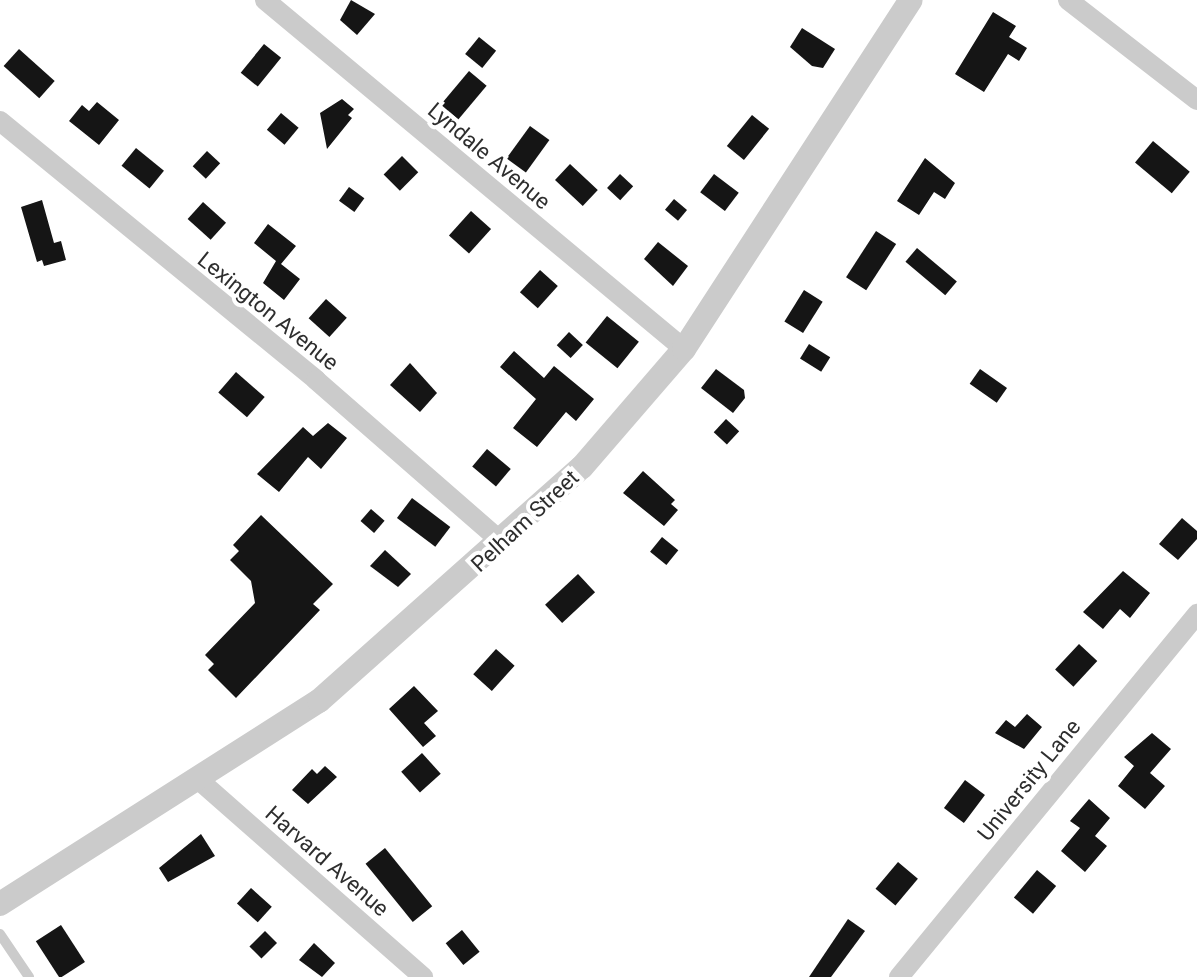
<!DOCTYPE html>
<html>
<head>
<meta charset="utf-8">
<style>
  body { margin:0 }
  #map { position:relative; width:1197px; height:977px; overflow:hidden; background:#fff; font-family:Roboto,sans-serif }
  div>[style] { position:absolute }
  .building>* { inset:0; background:#151515; transform-origin:0 0 }
  .service>* { height:10px; margin:-5px; padding:0 5px; transform-origin:5px; border-radius:5px; background:#cbcbcb }
  .minor>* { height:20px; margin:-10px; padding:0 10px; transform-origin:10px; border-radius:10px; background:#cbcbcb }
  .tertiary>* { height:24px; margin:-12px; padding:0 12px; transform-origin:12px; border-radius:12px; background:#cbcbcb }
  span { translate:-50% -50%; white-space:nowrap; text-align:center; line-height:1.15; -webkit-text-stroke:8px #fff; paint-order:stroke }
  .street-label { font-size:22px; color:#2e2e2e }
</style>
</head>
<body>
<div id="map">
  <div class="building">
    <div style="clip-path:polygon(351px 0,375px 14px,357px 35px,340px 20px)"></div>
    <div style="clip-path:polygon(993px 12px,1016px 26px,1009px 37px,1027px 48px,1019px 61px,1008px 54px,984px 92px,955px 74px)"></div>
    <div style="clip-path:polygon(802px 28px,835px 49px,823px 68px,812px 66px,790px 47px)"></div>
    <div style="left:479px;top:37px;width:22px;height:22px;rotate:39deg"></div>
    <div style="left:264px;top:44px;width:22px;height:37px;rotate:39deg"></div>
    <div style="left:19px;top:49px;width:48px;height:23px;rotate:42deg"></div>
    <div style="left:469px;top:71px;width:23px;height:46px;rotate:40deg"></div>
    <div style="clip-path:polygon(342px 99px,354px 109px,348px 115px,352px 118px,327px 149px,320px 113px)"></div>
    <div style="clip-path:polygon(97px 102px,119px 120px,99px 145px,69px 121px,82px 105px,89px 111px)"></div>
    <div style="left:281px;top:113px;width:23px;height:22px;rotate:40deg"></div>
    <div style="left:752px;top:115px;width:22px;height:40px;rotate:39deg"></div>
    <div style="left:530px;top:126px;width:24px;height:40px;rotate:36deg"></div>
    <div style="left:1153px;top:141px;width:48px;height:28px;rotate:40deg"></div>
    <div style="left:136px;top:148px;width:36px;height:23px;rotate:39deg"></div>
    <div style="left:207px;top:151px;width:18px;height:21px;rotate:43deg"></div>
    <div style="left:402px;top:156px;width:23px;height:26px;rotate:45deg"></div>
    <div style="clip-path:polygon(925px 158px,955px 183px,945px 199px,934px 192px,919px 215px,897px 201px)"></div>
    <div style="left:570px;top:164px;width:38px;height:22px;rotate:43deg"></div>
    <div style="left:620px;top:174px;width:18px;height:19px;rotate:43deg"></div>
    <div style="left:714px;top:174px;width:31px;height:23px;rotate:37deg"></div>
    <div style="left:349px;top:187px;width:19px;height:17px;rotate:36deg"></div>
    <div style="left:674px;top:199px;width:17px;height:14px;rotate:40deg"></div>
    <div style="clip-path:polygon(42px 200px,54px 243px,61px 241px,66px 260px,44px 266px,42px 260px,37px 262px,21px 207px)"></div>
    <div style="left:203px;top:202px;width:31px;height:23px;rotate:42deg"></div>
    <div style="left:471px;top:211px;width:27px;height:33px;rotate:42deg"></div>
    <div style="clip-path:polygon(268px 224px,296px 246px,281px 264px,300px 279px,284px 300px,263px 283px,276px 261px,254px 243px)"></div>
    <div style="left:876px;top:231px;width:24px;height:55px;rotate:33deg"></div>
    <div style="clip-path:polygon(658px 242px,688px 266px,673px 286px,644px 259px)"></div>
    <div style="left:917px;top:248px;width:52px;height:18px;rotate:40deg"></div>
    <div style="left:540px;top:270px;width:24px;height:30px;rotate:42deg"></div>
    <div style="left:804px;top:290px;width:22px;height:37px;rotate:32deg"></div>
    <div style="left:326px;top:299px;width:28px;height:26px;rotate:42deg"></div>
    <div style="left:607px;top:316px;width:41px;height:34px;rotate:39deg"></div>
    <div style="left:569px;top:332px;width:19px;height:18px;rotate:43deg"></div>
    <div style="left:809px;top:344px;width:25px;height:17px;rotate:32deg"></div>
    <div style="clip-path:polygon(514px 351px,544px 378px,554px 366px,594px 399px,576px 421px,566px 412px,537px 447px,513px 428px,536px 399px,500px 367px)"></div>
    <div style="clip-path:polygon(410px 363px,437px 393px,420px 412px,390px 385px)"></div>
    <div style="clip-path:polygon(716px 369px,744px 390px,745px 398px,733px 413px,701px 388px)"></div>
    <div style="left:980px;top:369px;width:33px;height:18px;rotate:35deg"></div>
    <div style="left:236px;top:372px;width:38px;height:27px;rotate:41deg"></div>
    <div style="left:726px;top:419px;width:18px;height:18px;rotate:43deg"></div>
    <div style="clip-path:polygon(328px 423px,347px 438px,321px 469px,308px 457px,279px 492px,257px 474px,303px 427px,313px 436px)"></div>
    <div style="left:487px;top:449px;width:31px;height:23px;rotate:40deg"></div>
    <div style="clip-path:polygon(643px 471px,675px 500px,671px 504px,678px 510px,664px 526px,623px 493px)"></div>
    <div style="left:412px;top:498px;width:48px;height:25px;rotate:37deg"></div>
    <div style="left:371px;top:509px;width:18px;height:16px;rotate:41deg"></div>
    <div style="clip-path:polygon(261px 515px,333px 584px,313px 604px,320px 610px,236px 698px,208px 670px,214px 664px,205px 655px,255px 603px,251px 581px,230px 560px,239px 551px,233px 545px)"></div>
    <div style="clip-path:polygon(1182px 518px,1197px 531px,1197px 539px,1178px 560px,1159px 544px)"></div>
    <div style="left:662px;top:537px;width:21px;height:19px;rotate:39deg"></div>
    <div style="clip-path:polygon(385px 550px,411px 574px,398px 587px,370px 566px)"></div>
    <div style="clip-path:polygon(1123px 571px,1150px 593px,1130px 618px,1120px 609px,1103px 629px,1083px 612px)"></div>
    <div style="left:578px;top:574px;width:25px;height:45px;rotate:47deg"></div>
    <div style="left:1079px;top:644px;width:25px;height:35px;rotate:43deg"></div>
    <div style="left:496px;top:649px;width:25px;height:34px;rotate:42deg"></div>
    <div style="clip-path:polygon(414px 686px,438px 711px,424px 723px,436px 736px,423px 747px,389px 709px)"></div>
    <div style="clip-path:polygon(1027px 714px,1042px 727px,1024px 749px,995px 733px,1006px 720px,1015px 727px)"></div>
    <div style="clip-path:polygon(1152px 733px,1171px 749px,1150px 773px,1165px 786px,1145px 809px,1118px 786px,1134px 766px,1124px 757px)"></div>
    <div style="left:422px;top:753px;width:28px;height:28px;rotate:48deg"></div>
    <div style="clip-path:polygon(325px 766px,337px 777px,308px 804px,292px 790px,312px 769px,317px 774px)"></div>
    <div style="left:965px;top:780px;width:25px;height:35px;rotate:37deg"></div>
    <div style="clip-path:polygon(1089px 799px,1110px 818px,1095px 836px,1107px 846px,1085px 872px,1061px 851px,1080px 828px,1070px 821px)"></div>
    <div style="clip-path:polygon(201px 834px,215px 856px,168px 882px,159px 868px)"></div>
    <div style="left:385px;top:848px;width:75px;height:25px;rotate:51deg"></div>
    <div style="left:898px;top:862px;width:26px;height:35px;rotate:40deg"></div>
    <div style="left:1037px;top:870px;width:25px;height:36px;rotate:40deg"></div>
    <div style="left:251px;top:888px;width:28px;height:21px;rotate:42deg"></div>
    <div style="clip-path:polygon(848px 919px,865px 931px,831px 977px,809px 977px)"></div>
    <div style="left:61px;top:925px;width:44px;height:30px;rotate:57deg"></div>
    <div style="left:462px;top:930px;width:28px;height:21px;rotate:51deg"></div>
    <div style="left:265px;top:931px;width:17px;height:22px;rotate:45deg"></div>
    <div style="clip-path:polygon(314px 943px,335px 963px,322px 977px,299px 960px)"></div>
  </div>
  <div class="service">
    <div style="left:0;top:934px;width:52px;rotate:56deg"></div>
  </div>
  <div class="minor">
    <div style="left:265px;top:0;width:545px;rotate:39.79deg"></div>
    <div style="left:1068px;top:0;width:163px;rotate:37.8deg"></div>
    <div style="left:0;top:121px;width:409px;rotate:39.3deg"></div>
    <div style="left:316px;top:380px;width:248px;rotate:41.1deg"></div>
    <div style="left:200px;top:781px;width:297px;rotate:41.3deg"></div>
    <div style="left:899px;top:977px;width:470px;rotate:-50.6deg"></div>
  </div>
  <div class="tertiary">
    <div style="left:0;top:904px;width:378px;rotate:-32.5deg"></div>
    <div style="left:319px;top:701px;width:352px;rotate:-41.7deg"></div>
    <div style="left:582px;top:467px;width:156px;rotate:-49.2deg"></div>
    <div style="left:684px;top:349px;width:416px;rotate:-57deg"></div>
  </div>
  <div class="street-label">
    <span style="left:489px;top:156px;rotate:40deg">Lyndale Avenue</span>
    <span style="left:268px;top:311px;rotate:39deg">Lexington Avenue</span>
    <span style="left:525px;top:521px;rotate:-43deg">Pelham Street</span>
    <span style="left:1029px;top:780px;rotate:-51deg">University Lane</span>
    <span style="left:327px;top:861px;rotate:41deg">Harvard Avenue</span>
  </div>
</div>
</body>
</html>
